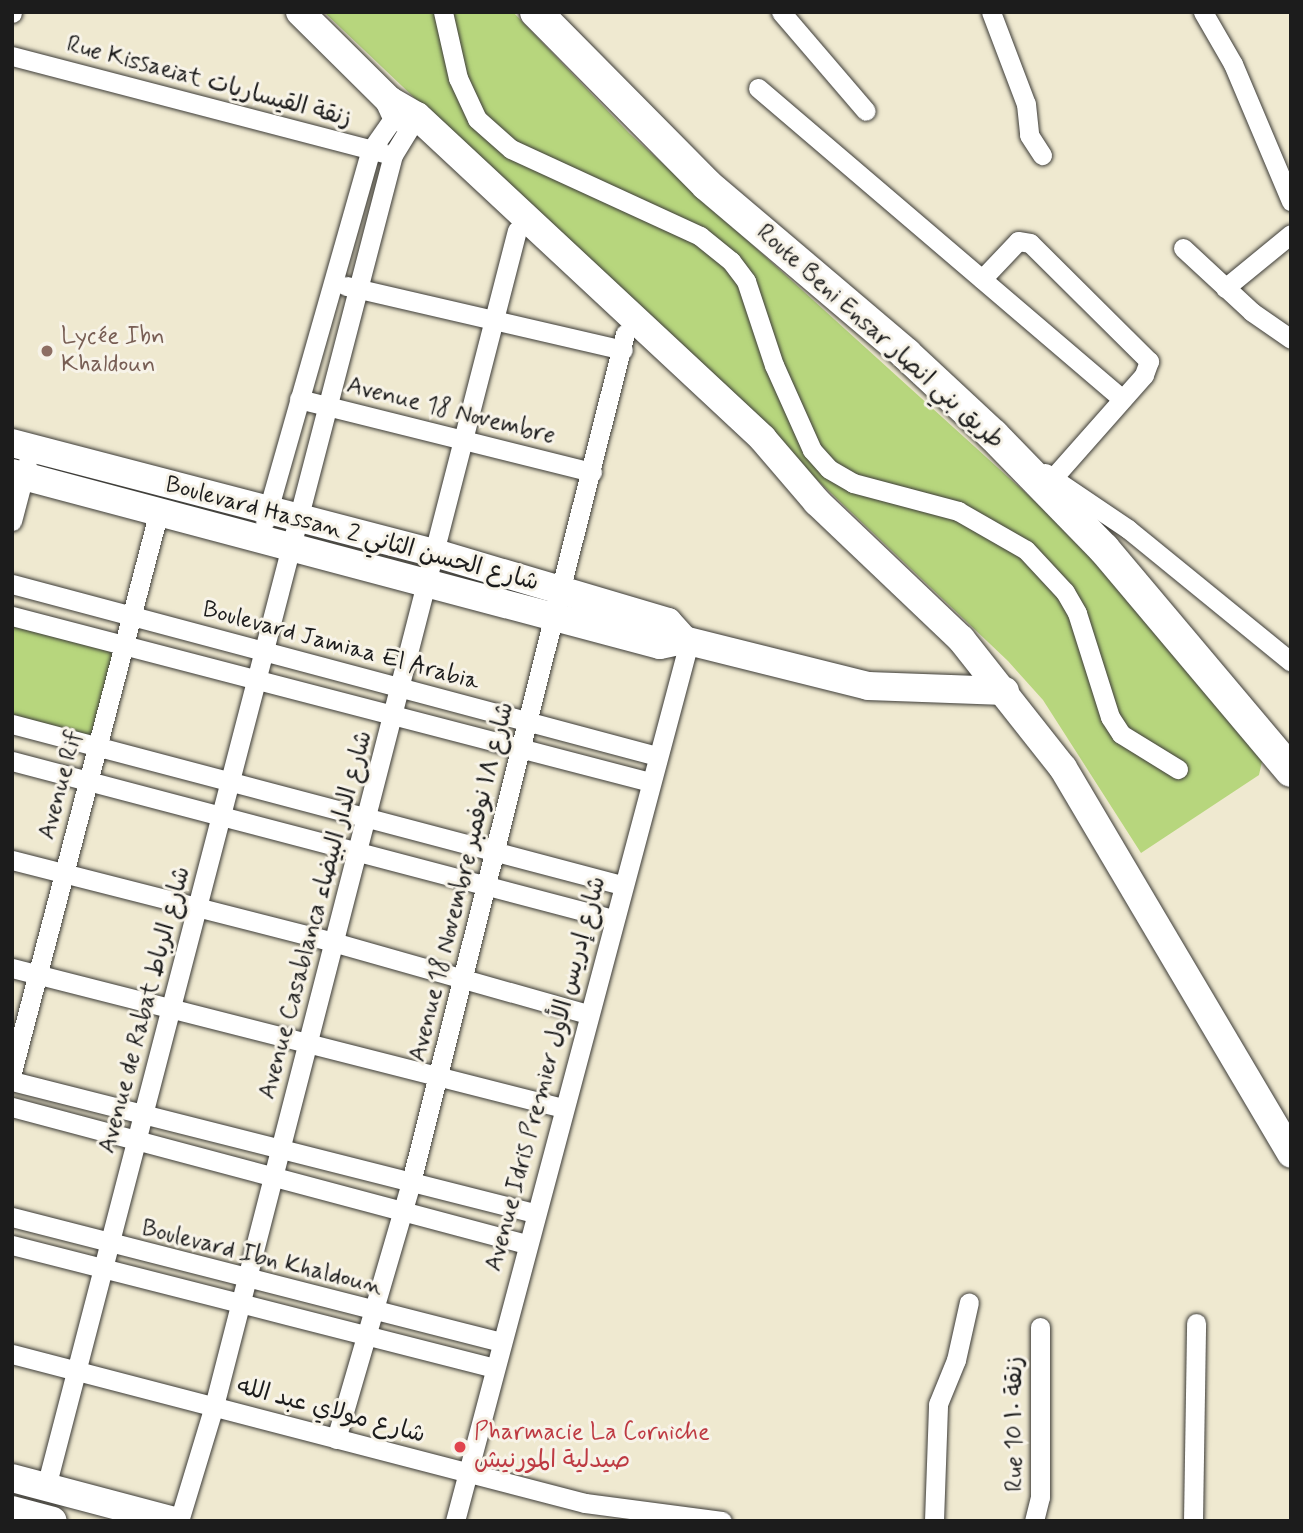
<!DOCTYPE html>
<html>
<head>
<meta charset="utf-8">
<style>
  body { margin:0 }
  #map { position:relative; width:1303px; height:1533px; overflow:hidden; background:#efe9d0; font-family:Mynerve,"Playpen Sans Arabic",sans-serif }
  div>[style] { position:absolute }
  .green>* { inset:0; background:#b7d67d }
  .roads { filter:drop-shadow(0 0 2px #3c3b37) drop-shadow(0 0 2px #3c3b37) }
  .street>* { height:19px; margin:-9.5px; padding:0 9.5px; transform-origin:9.5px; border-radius:9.5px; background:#fff }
  .secondary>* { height:28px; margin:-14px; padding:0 14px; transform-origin:14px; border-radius:14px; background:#fff }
  .primary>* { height:32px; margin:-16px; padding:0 16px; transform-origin:16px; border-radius:16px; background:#fff }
  .dots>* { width:19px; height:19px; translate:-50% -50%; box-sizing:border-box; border:4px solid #f7f3e8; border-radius:50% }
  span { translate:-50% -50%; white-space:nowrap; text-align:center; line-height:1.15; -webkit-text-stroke:6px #f7f3e8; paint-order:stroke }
  .street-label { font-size:24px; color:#1c1c1c }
  .education-label { font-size:24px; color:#785e54 }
  .left { translate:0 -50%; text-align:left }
  .health-label { font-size:24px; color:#be3a42 }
  .frame { position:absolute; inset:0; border:14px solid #1c1c1c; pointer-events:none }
</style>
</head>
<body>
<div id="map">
  <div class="green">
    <div style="clip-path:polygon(324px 12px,513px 12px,629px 133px,1082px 544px,1263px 757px,1259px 775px,1141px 853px,1043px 700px,1008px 661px)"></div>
    <div style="clip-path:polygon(12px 622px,116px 648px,92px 741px,12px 714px)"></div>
  </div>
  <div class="roads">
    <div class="street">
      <div style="left:443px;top:12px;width:68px;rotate:77.2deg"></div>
      <div style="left:458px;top:78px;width:45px;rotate:65.1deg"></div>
      <div style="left:477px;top:119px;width:45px;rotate:41.4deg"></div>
      <div style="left:511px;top:149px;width:208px;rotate:24.7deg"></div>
      <div style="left:700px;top:236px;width:40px;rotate:39deg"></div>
      <div style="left:731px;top:261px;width:25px;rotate:53deg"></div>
      <div style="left:746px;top:281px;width:89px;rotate:71.6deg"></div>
      <div style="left:774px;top:365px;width:93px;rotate:65.9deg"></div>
      <div style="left:812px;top:450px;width:25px;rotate:48deg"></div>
      <div style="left:829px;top:469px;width:28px;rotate:30deg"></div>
      <div style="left:853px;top:483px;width:109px;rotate:14.9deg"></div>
      <div style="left:958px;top:511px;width:78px;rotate:29.8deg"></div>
      <div style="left:1026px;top:550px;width:57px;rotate:47.1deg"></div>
      <div style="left:1065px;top:592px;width:24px;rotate:60deg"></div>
      <div style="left:1077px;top:613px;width:109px;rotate:72.4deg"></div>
      <div style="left:1110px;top:717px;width:20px;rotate:57deg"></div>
      <div style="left:1121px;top:734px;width:67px;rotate:31.6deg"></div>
      <div style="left:781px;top:12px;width:130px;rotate:49.4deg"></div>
      <div style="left:991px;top:12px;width:98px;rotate:69.2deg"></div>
      <div style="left:1026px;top:104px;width:31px;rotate:84deg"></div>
      <div style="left:1029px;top:135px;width:24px;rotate:57deg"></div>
      <div style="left:1203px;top:12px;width:60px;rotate:60deg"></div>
      <div style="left:1233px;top:64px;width:149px;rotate:67.1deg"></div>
      <div style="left:12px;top:13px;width:1px;rotate:-90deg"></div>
      <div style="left:12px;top:56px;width:384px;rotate:14.6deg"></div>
      <div style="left:758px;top:88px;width:479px;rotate:40.5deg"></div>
      <div style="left:1183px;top:248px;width:94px;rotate:42.8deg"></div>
      <div style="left:1252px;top:312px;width:47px;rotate:34.7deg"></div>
      <div style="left:982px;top:279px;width:52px;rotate:-46.5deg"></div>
      <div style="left:1018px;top:241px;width:12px;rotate:9deg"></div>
      <div style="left:1030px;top:243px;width:168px;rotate:44.8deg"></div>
      <div style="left:1149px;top:361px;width:15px;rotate:110deg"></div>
      <div style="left:1144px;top:375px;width:137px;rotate:131.5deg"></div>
      <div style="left:346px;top:286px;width:284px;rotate:13deg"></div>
      <div style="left:1225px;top:288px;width:85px;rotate:-39.3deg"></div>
      <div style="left:299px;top:399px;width:302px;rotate:14deg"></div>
      <div style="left:1045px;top:473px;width:100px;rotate:34deg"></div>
      <div style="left:1128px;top:529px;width:210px;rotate:39.2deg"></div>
      <div style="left:12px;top:521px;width:59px;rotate:-75.3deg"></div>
      <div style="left:265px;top:521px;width:386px;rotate:-74.1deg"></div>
      <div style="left:371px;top:150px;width:52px;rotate:-55.1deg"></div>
      <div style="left:12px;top:584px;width:668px;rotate:14.93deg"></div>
      <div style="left:12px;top:616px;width:659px;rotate:14.58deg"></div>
      <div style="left:12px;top:724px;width:631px;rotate:14.79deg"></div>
      <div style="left:12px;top:761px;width:621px;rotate:14.73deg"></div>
      <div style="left:12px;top:860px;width:331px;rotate:14.3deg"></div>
      <div style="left:333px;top:942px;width:265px;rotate:15.8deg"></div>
      <div style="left:12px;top:968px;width:569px;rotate:14.26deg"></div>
      <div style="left:12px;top:1072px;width:580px;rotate:-75.32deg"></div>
      <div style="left:12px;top:1081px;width:538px;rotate:14.19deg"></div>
      <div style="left:12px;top:1107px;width:532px;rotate:14.92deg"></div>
      <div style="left:12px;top:1217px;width:505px;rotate:14.34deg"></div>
      <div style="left:12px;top:1245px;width:497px;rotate:14.3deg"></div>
      <div style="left:12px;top:1354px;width:592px;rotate:14.58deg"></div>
      <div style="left:585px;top:1503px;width:138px;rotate:7.5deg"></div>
      <div style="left:336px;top:1439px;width:268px;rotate:-73.7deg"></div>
      <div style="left:411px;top:1182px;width:875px;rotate:-75.84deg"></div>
      <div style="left:46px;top:1487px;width:1376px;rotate:-75.4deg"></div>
      <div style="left:393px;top:155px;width:46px;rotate:-58.4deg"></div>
      <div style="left:179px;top:1521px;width:120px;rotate:-73.1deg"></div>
      <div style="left:214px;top:1406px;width:1214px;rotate:-75.55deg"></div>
      <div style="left:455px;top:1521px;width:910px;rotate:-75.09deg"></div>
      <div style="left:934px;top:1521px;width:117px;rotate:-88deg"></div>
      <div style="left:938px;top:1404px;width:48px;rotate:-67.8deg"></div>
      <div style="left:956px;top:1360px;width:59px;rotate:-77.4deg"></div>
      <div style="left:1034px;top:1521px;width:25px;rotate:-76deg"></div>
      <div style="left:1040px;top:1497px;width:170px;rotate:-90deg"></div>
      <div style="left:1193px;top:1521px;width:198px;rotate:-89.1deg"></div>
    </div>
    <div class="secondary">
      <div style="left:300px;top:12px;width:125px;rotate:44.7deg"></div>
      <div style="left:389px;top:100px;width:19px;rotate:65deg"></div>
      <div style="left:389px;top:100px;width:32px;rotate:30deg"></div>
      <div style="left:417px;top:116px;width:473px;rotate:43deg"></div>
      <div style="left:763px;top:439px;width:83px;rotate:49.4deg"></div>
      <div style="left:817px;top:502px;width:199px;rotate:43.6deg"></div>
      <div style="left:961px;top:639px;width:164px;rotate:51.7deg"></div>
      <div style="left:1063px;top:768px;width:448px;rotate:59.4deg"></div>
      <div style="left:12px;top:443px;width:437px;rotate:14.6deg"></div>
      <div style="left:435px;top:553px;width:243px;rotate:16.5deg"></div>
      <div style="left:668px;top:622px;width:24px;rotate:48deg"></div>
      <div style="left:12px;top:473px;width:670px;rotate:14.87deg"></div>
      <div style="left:660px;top:645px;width:25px;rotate:-12deg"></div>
      <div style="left:684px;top:640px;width:190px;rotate:14deg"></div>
      <div style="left:868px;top:686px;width:137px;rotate:2.1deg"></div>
      <div style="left:12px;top:1478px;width:169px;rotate:14.8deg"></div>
      <div style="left:12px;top:1510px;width:42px;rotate:15deg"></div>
    </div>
    <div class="primary">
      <div style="left:536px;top:12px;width:243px;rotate:45.3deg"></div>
      <div style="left:707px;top:185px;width:261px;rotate:40.3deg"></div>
      <div style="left:906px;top:354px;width:119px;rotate:43deg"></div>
      <div style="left:993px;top:435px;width:159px;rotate:45.8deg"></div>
      <div style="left:1104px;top:549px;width:290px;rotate:49.9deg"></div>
    </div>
  </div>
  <div class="dots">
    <div style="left:47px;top:351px;background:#8d6e63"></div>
    <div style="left:460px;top:1447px;background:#e0444e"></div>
  </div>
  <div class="street-label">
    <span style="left:209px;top:82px;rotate:15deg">Rue Kissaeiat زنقة القيساريات</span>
    <span style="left:880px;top:337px;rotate:42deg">Route Beni Ensar طريق بني انصار</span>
    <span style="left:451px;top:411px;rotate:14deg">Avenue 18 Novembre</span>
    <span style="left:352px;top:534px;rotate:15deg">Boulevard Hassan 2 شارع الحسن الثاني</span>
    <span style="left:341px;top:646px;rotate:15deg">Boulevard Jamiaa El Arabia</span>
    <span style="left:61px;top:785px;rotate:-75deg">Avenue Rif</span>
    <span style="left:462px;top:882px;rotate:-76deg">Avenue 18 Novembre شارع ١٨ نوفمبر</span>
    <span style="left:316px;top:915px;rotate:-75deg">Avenue Casablanca شارع الدار البيضاء</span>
    <span style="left:145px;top:1010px;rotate:-75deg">Avenue de Rabat شارع الرباط</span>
    <span style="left:546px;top:1074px;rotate:-75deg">Avenue Idris Premier شارع إدريس الأول</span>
    <span style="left:262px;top:1258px;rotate:14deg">Boulevard Ibn Khaldoun</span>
    <span style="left:331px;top:1411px;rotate:15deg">شارع مولاي عبد الله</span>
    <span style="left:1015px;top:1424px;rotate:-90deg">Rue 10 زنقة ١٠</span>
  </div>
  <div class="education-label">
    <span class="left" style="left:61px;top:351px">Lycée Ibn<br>Khaldoun</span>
  </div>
  <div class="health-label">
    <span class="left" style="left:474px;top:1447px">Pharmacie La Corniche<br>صيدلية المورنيش</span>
  </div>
  <div class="frame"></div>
</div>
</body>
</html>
